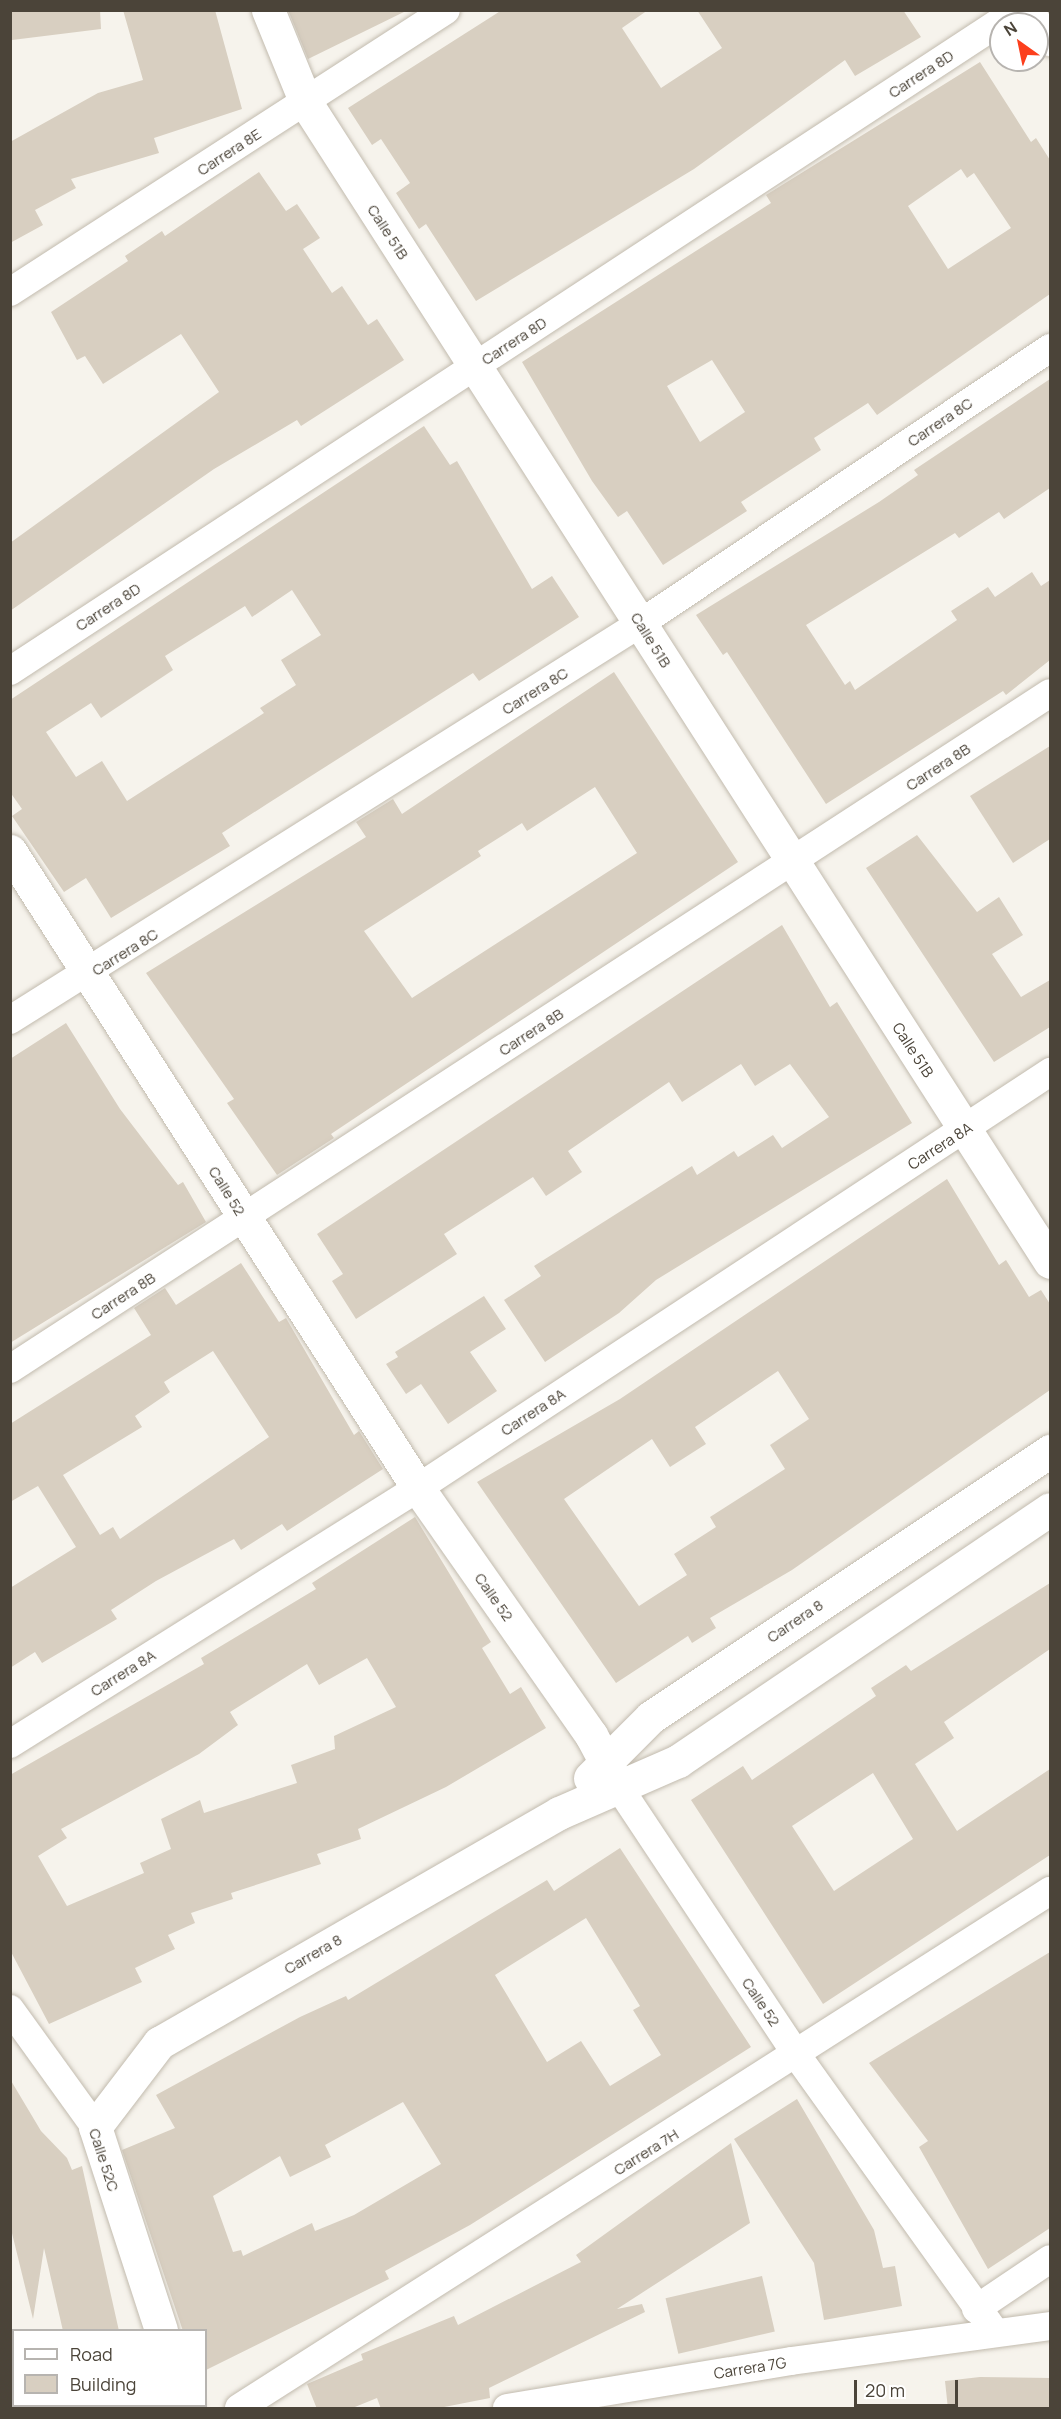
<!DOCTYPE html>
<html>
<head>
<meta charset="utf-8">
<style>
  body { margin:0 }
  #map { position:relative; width:1061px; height:2419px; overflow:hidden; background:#f6f3ec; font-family:Manrope,sans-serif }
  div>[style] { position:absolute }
  .building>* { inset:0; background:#d8cfc1; transform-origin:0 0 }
  .roads { filter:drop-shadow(0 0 2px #c2bbae) drop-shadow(0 0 2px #c2bbae) }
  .minor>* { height:28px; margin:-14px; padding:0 14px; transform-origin:14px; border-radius:14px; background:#fff }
  .tertiary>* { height:33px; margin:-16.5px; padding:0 16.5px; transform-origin:16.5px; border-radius:16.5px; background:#fff }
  span { translate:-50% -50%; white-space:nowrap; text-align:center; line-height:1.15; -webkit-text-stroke:5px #fff; paint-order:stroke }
  .street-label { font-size:15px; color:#4b4439 }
  .frame { position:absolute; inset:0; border:12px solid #4b4439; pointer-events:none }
  .legend { position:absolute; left:12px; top:2329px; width:195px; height:78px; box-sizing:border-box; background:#fff; border:2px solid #b7b4b0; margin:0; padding:8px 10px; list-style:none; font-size:18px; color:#4b4439 }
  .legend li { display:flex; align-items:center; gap:12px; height:30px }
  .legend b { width:30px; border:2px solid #b7b4b0 }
  .north { position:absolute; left:989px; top:12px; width:60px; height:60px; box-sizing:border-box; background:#fff; border:2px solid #b7b4b0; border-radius:50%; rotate:327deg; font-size:16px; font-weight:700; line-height:24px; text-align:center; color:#4b4439 }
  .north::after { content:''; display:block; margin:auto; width:21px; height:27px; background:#fc3f1d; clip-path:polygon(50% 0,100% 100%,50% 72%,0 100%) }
  .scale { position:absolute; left:854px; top:2380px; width:104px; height:27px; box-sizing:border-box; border:3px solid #4b4439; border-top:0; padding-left:8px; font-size:18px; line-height:21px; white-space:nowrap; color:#4b4439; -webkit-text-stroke:4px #fff; paint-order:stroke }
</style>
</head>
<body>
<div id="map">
  <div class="building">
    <div style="clip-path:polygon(10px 10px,100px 10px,101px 29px,12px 40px)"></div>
    <div style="clip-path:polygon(123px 10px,215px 10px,242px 109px,154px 138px,159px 153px,71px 179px,76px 188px,35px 210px,43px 225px,10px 243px,10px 142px,98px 93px,143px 80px)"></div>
    <div style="clip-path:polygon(288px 10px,408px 10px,308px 59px)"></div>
    <div style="clip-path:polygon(502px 10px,648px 10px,622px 28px,661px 88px,722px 48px,697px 10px,903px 10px,921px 37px,855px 76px,845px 60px,694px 169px,476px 301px,426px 224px,419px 229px,396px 193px,410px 183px,381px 139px,372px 145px,348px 108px)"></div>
    <div style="clip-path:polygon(evenodd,980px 62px,1031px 142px,1036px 138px,1050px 160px,1050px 294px,877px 415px,868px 403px,814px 438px,821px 450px,741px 502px,747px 511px,663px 565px,627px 511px,618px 517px,592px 481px,522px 362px,771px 203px,766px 195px,980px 62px,961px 169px,967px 178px,974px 173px,1011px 228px,948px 269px,908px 206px,961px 169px,980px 62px,712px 360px,745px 412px,700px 442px,667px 386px,712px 360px)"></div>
    <div style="clip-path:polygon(259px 172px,286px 211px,297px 204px,320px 238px,303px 249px,332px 293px,342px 286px,368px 325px,377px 319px,404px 360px,301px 426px,297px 420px,214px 469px,10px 611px,10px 543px,219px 392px,181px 334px,103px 384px,85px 356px,77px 360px,51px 312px,128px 261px,125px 256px,162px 231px,165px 236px)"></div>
    <div style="clip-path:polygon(1050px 379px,1050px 488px,1004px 519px,999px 512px,959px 538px,955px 533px,806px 625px,845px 685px,850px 681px,855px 690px,957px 620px,951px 611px,988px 587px,995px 597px,1032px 572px,1041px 586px,1050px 580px,1050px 660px,1006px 695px,1003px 691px,826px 804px,727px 652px,723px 655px,696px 615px,879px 502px,918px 475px,914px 470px)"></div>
    <div style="clip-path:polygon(evenodd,424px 426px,450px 465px,457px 461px,532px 589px,552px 576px,579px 617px,479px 681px,473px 673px,267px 804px,222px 833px,230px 846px,111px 918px,86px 878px,64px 892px,12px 816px,22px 809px,10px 792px,10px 700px,424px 426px,292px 590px,321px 635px,281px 660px,296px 685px,260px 708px,264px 713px,127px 801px,102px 761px,76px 777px,46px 732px,91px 703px,101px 718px,173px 670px,165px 656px,245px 606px,252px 617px,292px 590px)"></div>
    <div style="clip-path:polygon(evenodd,614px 672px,738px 862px,331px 1134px,334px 1138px,277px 1175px,227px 1103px,234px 1099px,146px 973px,366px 837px,356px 822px,393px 799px,402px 814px,614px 672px,595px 787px,637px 853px,412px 998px,364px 931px,481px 856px,478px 851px,522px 823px,527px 831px,595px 787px)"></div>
    <div style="clip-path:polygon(1050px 746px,1050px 839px,1013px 863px,970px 796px)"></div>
    <div style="clip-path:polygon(917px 835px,977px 912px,999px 897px,1023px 935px,992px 954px,1021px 997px,1050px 980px,1050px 1027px,994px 1062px,866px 868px)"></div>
    <div style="clip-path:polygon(782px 925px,830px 1007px,837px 1002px,912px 1123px,656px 1280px,619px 1313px,545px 1362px,504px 1300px,541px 1276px,534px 1266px,692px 1166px,697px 1175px,734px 1151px,738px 1157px,773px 1135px,782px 1148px,829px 1117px,790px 1064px,755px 1086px,741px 1064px,682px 1102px,669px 1082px,568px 1151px,582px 1172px,546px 1196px,533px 1177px,444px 1234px,457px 1254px,356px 1319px,332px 1281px,343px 1274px,317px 1234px)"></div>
    <div style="clip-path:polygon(66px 1023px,120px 1109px,178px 1185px,183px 1182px,206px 1222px,10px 1343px,10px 1059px)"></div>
    <div style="clip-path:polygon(evenodd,947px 1179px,999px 1265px,1006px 1260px,1029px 1297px,1041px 1290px,1050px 1304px,1050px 1390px,792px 1570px,710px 1618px,716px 1628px,692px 1643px,688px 1636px,616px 1683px,477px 1482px,620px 1399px,947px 1179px,778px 1371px,809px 1419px,770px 1445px,785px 1469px,710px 1517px,716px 1527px,674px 1554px,687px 1575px,639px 1606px,564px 1499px,652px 1439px,670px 1467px,706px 1444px,695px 1427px,778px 1371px)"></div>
    <div style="clip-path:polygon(evenodd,241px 1263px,279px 1322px,286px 1318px,354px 1435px,359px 1431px,383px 1469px,287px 1531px,282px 1524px,241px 1550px,234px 1539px,156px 1581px,111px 1610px,117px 1619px,42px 1663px,35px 1652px,10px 1668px,10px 1588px,76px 1547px,38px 1486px,10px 1502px,10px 1424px,151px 1335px,134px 1308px,165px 1288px,176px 1305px,241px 1263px,213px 1351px,269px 1437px,120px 1539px,113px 1527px,100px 1535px,63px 1475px,142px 1427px,135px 1416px,170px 1392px,164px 1382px,213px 1351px)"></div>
    <div style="clip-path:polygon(484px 1296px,506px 1329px,470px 1352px,497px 1391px,448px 1424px,421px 1384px,406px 1394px,386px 1364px,398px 1357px,395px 1352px)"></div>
    <div style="clip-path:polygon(evenodd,415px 1517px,491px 1642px,482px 1648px,510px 1694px,521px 1687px,546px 1728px,446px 1787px,358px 1829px,361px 1839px,317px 1854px,321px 1864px,231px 1893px,233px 1899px,191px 1913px,195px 1923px,168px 1935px,175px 1949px,135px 1968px,142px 1982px,49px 2024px,10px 1950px,10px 1775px,204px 1664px,201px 1658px,316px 1589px,312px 1583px,415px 1517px,367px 1658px,396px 1707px,334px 1736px,335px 1749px,291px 1765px,297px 1783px,204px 1813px,200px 1800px,161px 1819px,171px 1849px,140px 1863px,144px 1873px,67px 1906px,38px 1856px,67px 1838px,61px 1829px,199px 1754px,238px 1725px,230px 1712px,307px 1664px,319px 1685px,367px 1658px)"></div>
    <div style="clip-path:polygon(evenodd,1050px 1583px,1050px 1649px,944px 1722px,954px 1738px,915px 1764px,957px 1831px,1050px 1769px,1050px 1855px,823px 2004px,691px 1800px,743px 1766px,752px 1780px,876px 1696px,871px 1688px,906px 1665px,911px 1671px,1050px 1583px,873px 1773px,913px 1839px,834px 1891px,792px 1826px,873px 1773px)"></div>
    <div style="clip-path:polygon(evenodd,620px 1848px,751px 2047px,470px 2225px,385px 2271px,389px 2279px,206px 2370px,206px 2331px,183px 2331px,122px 2150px,175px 2128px,156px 2095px,300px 2017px,346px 1996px,348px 2000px,547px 1880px,554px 1891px,620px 1848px,586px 1918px,640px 2006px,633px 2010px,661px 2055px,610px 2086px,581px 2041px,547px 2062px,495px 1975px,586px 1918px,620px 1848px,403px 2102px,441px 2164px,354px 2215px,315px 2231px,312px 2223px,243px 2256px,241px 2250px,233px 2252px,213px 2196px,280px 2156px,290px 2177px,331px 2157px,325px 2145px,403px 2102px)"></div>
    <div style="clip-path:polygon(1050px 1952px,1050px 2228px,988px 2269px,919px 2147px,928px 2141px,869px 2063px)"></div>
    <div style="clip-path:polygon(10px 2079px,41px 2131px,67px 2158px,72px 2170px,82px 2166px,119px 2331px,63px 2331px,44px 2248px,33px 2319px,10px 2225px)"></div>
    <div style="clip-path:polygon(797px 2099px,874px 2230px,883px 2268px,895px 2266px,902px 2306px,824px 2320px,814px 2263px,734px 2139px)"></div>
    <div style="clip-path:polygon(731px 2143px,750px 2223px,617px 2309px,642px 2304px,645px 2312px,489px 2388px,490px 2398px,434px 2409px,381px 2409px,377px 2398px,350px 2409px,317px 2409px,307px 2384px,363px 2360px,361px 2354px,454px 2316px,458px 2325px,581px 2262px,576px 2255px)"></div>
    <div style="left:762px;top:2276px;width:57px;height:99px;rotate:77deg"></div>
    <div style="clip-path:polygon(980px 2377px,1050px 2378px,1050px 2409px,948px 2409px,945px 2381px)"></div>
  </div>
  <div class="roads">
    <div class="minor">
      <div style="left:1030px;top:10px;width:38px;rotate:58deg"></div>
      <div style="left:10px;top:292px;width:519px;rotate:-32.89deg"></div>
      <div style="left:10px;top:671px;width:1205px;rotate:-33.26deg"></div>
      <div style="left:10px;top:1020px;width:745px;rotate:-32.18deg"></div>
      <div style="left:641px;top:623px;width:493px;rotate:-33.9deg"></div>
      <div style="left:10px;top:1369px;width:1240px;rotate:-33.02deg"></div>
      <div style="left:10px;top:1744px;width:482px;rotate:-32.1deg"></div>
      <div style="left:418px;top:1488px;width:757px;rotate:-33.35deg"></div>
      <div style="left:620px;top:1789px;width:322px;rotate:56.4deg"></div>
      <div style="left:798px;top:2057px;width:337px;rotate:54.4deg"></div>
      <div style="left:10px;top:2009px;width:145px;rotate:54.2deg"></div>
      <div style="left:976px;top:2309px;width:89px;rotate:-34deg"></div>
      <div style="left:239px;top:2408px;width:962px;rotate:-32.52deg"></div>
      <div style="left:507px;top:2408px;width:288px;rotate:-9.4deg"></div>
      <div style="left:791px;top:2361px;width:261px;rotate:-7.7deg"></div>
    </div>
    <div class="tertiary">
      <div style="left:268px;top:10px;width:100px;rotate:67.8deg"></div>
      <div style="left:306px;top:103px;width:1377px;rotate:57.3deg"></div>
      <div style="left:10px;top:851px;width:756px;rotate:57.36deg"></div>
      <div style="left:418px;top:1488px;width:302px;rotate:55deg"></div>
      <div style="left:591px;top:1735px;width:61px;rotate:61.8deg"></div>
      <div style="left:590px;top:1778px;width:86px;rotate:-45deg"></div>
      <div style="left:651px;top:1717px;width:480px;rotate:-33.7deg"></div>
      <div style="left:161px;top:2330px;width:213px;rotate:-108deg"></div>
      <div style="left:95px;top:2127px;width:106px;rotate:-52.7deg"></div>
      <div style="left:159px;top:2043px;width:461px;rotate:-29.9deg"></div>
      <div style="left:559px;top:1813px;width:130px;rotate:-23.6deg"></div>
      <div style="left:678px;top:1761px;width:449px;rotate:-34.1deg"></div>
      <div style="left:186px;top:2406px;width:2px;rotate:63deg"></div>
    </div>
  </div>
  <div class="street-label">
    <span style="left:921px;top:74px;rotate:-33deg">Carrera 8D</span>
    <span style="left:229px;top:152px;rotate:-33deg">Carrera 8E</span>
    <span style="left:388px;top:232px;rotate:57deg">Calle 51B</span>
    <span style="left:514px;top:341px;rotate:-33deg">Carrera 8D</span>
    <span style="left:940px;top:422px;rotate:-34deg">Carrera 8C</span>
    <span style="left:108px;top:607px;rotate:-33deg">Carrera 8D</span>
    <span style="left:651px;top:640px;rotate:58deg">Calle 51B</span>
    <span style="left:535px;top:691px;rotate:-32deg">Carrera 8C</span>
    <span style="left:938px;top:767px;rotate:-33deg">Carrera 8B</span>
    <span style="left:125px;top:952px;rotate:-32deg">Carrera 8C</span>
    <span style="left:531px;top:1032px;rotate:-33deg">Carrera 8B</span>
    <span style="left:913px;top:1050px;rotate:57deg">Calle 51B</span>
    <span style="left:940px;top:1146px;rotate:-33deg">Carrera 8A</span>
    <span style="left:227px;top:1191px;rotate:58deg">Calle 52</span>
    <span style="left:123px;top:1296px;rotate:-33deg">Carrera 8B</span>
    <span style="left:533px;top:1412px;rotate:-33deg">Carrera 8A</span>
    <span style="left:494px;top:1597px;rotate:55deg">Calle 52</span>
    <span style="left:795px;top:1621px;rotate:-34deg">Carrera 8</span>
    <span style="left:123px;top:1673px;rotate:-32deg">Carrera 8A</span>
    <span style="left:313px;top:1954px;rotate:-30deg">Carrera 8</span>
    <span style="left:761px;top:2002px;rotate:56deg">Calle 52</span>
    <span style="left:646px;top:2152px;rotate:-32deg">Carrera 7H</span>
    <span style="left:104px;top:2160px;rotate:72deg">Calle 52C</span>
    <span style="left:750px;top:2368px;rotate:-9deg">Carrera 7G</span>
  </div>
  <div class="frame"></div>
  <ul class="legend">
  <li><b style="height:8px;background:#fff"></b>Road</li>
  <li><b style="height:16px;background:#d8cfc1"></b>Building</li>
  </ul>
  <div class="north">N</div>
  <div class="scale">20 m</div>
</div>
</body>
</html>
